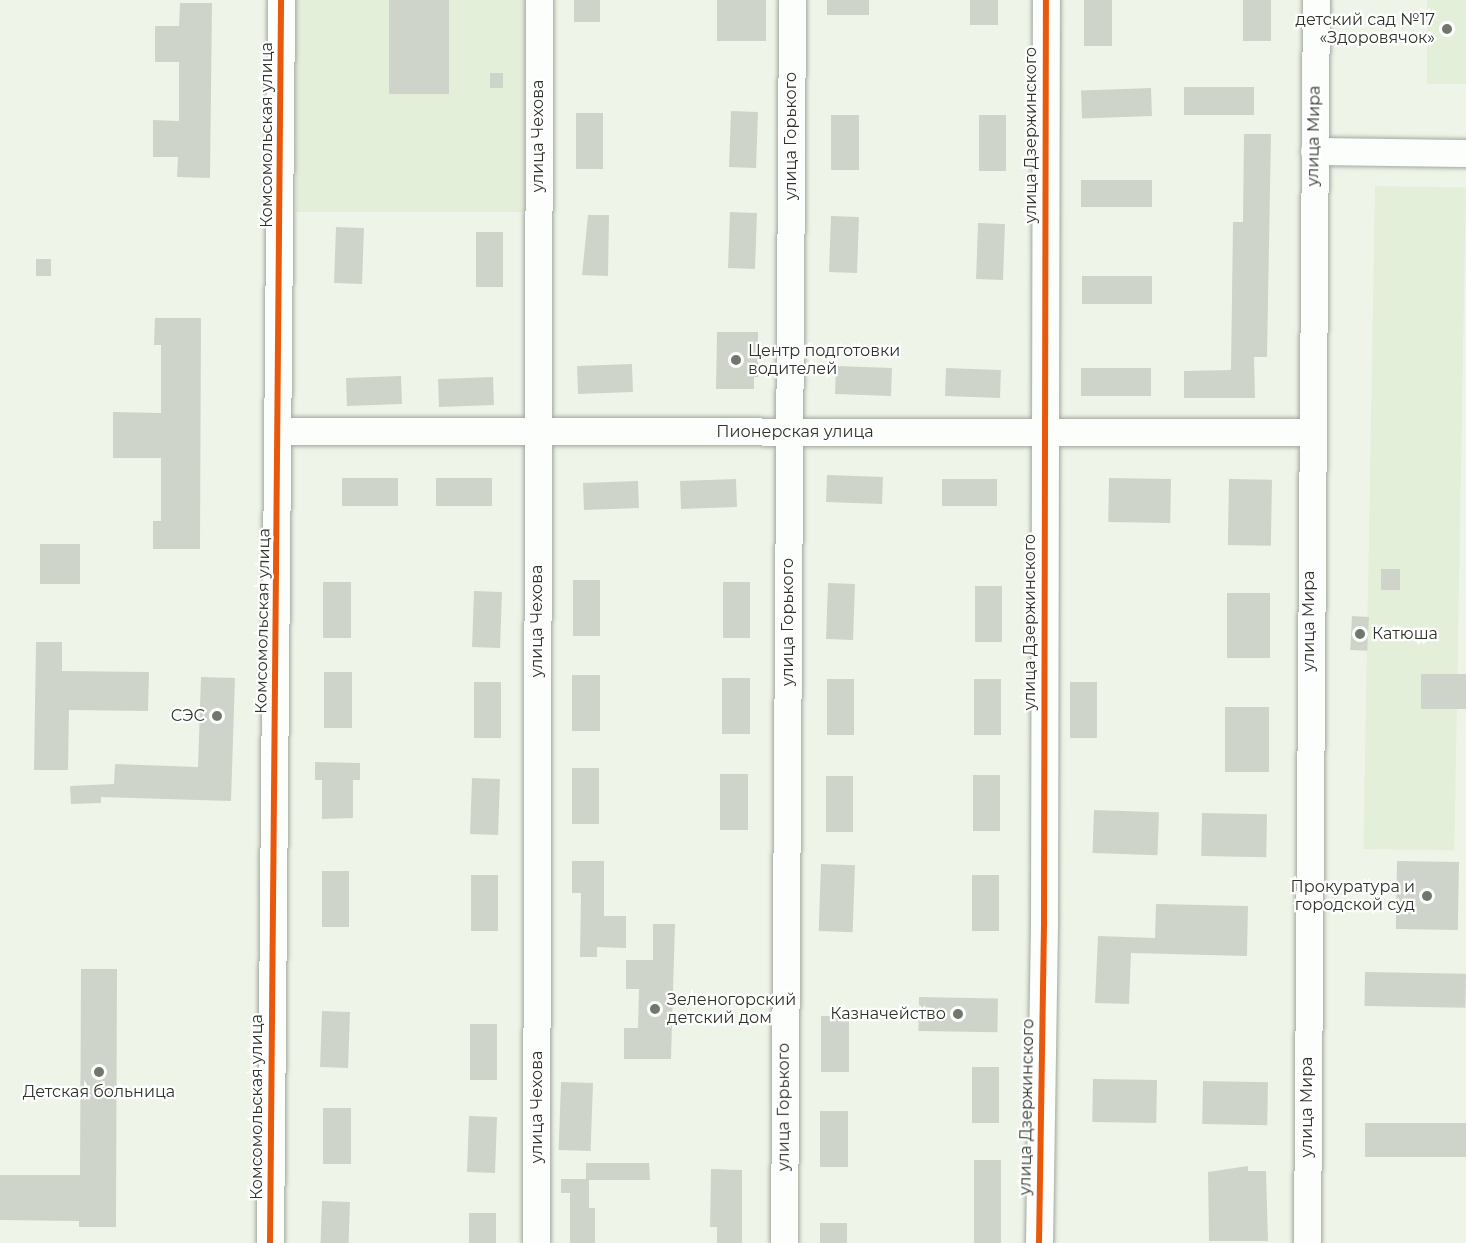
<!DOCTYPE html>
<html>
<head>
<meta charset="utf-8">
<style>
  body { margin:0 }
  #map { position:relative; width:1466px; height:1243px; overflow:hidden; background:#eef5e8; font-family:Montserrat,sans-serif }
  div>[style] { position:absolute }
  .built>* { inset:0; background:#e4efda; transform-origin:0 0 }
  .building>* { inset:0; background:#cfd4ca; transform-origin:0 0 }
  .roads { filter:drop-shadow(0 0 2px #a3a89e) drop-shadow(0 0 2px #a3a89e) }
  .minor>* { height:27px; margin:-13.5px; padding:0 13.5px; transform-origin:13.5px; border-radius:13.5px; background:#fcfefc }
  .cycleway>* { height:6px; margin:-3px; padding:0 3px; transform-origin:3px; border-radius:3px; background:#e8590c }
  .dots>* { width:16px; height:16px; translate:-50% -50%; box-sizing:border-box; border:3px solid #fff; border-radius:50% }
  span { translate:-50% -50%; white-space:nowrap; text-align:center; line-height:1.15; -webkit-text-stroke:4.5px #fff; paint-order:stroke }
  .poi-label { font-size:16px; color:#2f332a }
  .right { translate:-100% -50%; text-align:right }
  .left { translate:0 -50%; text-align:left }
  .street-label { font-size:16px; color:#2f332a }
</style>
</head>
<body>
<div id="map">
  <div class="built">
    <div style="left:296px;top:0;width:231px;height:212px"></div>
    <div style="left:1427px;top:0;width:39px;height:84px"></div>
    <div style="left:1375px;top:186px;width:91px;height:663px;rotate:1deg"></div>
  </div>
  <div class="building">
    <div style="left:389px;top:0;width:60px;height:94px"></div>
    <div style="left:574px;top:0;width:26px;height:22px"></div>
    <div style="left:717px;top:0;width:49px;height:41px"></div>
    <div style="left:827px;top:0;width:42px;height:15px"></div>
    <div style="left:970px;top:0;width:28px;height:25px"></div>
    <div style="left:1084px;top:0;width:28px;height:46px"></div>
    <div style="left:1243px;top:0;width:28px;height:41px"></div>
    <div style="clip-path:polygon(180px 3px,212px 3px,210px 178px,177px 177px,178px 157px,153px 157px,153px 120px,179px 121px,179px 62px,155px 62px,155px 26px,179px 26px)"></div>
    <div style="left:490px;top:73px;width:13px;height:15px"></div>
    <div style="left:1254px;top:87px;width:28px;height:70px;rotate:90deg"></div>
    <div style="left:1151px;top:88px;width:28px;height:70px;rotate:88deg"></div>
    <div style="left:731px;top:111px;width:27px;height:56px;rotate:2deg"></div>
    <div style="left:576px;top:113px;width:27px;height:56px"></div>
    <div style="left:831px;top:115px;width:28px;height:55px"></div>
    <div style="left:979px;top:115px;width:27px;height:56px"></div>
    <div style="clip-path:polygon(1244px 134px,1271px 134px,1267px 357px,1254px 357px,1255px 398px,1184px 398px,1184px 371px,1231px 370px,1233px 222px,1243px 222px)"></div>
    <div style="left:1081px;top:180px;width:71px;height:27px"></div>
    <div style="left:730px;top:212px;width:27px;height:56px;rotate:2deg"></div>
    <div style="clip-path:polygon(588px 215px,609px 215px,608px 276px,582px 275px)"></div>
    <div style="left:831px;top:216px;width:28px;height:56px;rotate:2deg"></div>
    <div style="left:978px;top:223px;width:27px;height:56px;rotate:2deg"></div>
    <div style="left:336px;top:227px;width:28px;height:56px;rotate:2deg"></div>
    <div style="left:476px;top:232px;width:27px;height:55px"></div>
    <div style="left:36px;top:259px;width:15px;height:17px"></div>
    <div style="left:1152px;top:276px;width:28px;height:70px;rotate:90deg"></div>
    <div style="clip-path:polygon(155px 318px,201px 318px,200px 549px,153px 549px,153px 521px,161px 521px,161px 458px,113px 458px,113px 412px,161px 413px,161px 345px,154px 345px)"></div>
    <div style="clip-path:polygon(717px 332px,758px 332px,758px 377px,754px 377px,754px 389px,716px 389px)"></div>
    <div style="left:632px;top:364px;width:28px;height:55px;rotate:88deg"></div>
    <div style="left:836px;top:366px;width:56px;height:28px;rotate:2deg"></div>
    <div style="left:946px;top:368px;width:55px;height:28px;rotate:2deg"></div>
    <div style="left:1151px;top:368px;width:28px;height:70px;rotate:90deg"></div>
    <div style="left:401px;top:376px;width:28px;height:55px;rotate:88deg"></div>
    <div style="left:493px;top:377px;width:28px;height:55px;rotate:88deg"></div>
    <div style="left:827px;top:475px;width:56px;height:27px;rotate:2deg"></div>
    <div style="left:398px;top:478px;width:28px;height:56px;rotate:90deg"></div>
    <div style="left:492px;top:478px;width:28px;height:56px;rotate:90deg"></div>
    <div style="left:1109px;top:478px;width:62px;height:44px;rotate:1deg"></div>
    <div style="left:736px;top:479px;width:28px;height:56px;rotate:88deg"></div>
    <div style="left:942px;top:479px;width:55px;height:27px"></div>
    <div style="left:1229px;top:479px;width:43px;height:66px;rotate:1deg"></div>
    <div style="left:638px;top:481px;width:27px;height:55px;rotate:88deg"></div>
    <div style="left:40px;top:544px;width:40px;height:40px"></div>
    <div style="left:1381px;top:569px;width:19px;height:21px"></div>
    <div style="left:573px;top:580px;width:27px;height:56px"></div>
    <div style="left:323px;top:582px;width:28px;height:56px"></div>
    <div style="left:723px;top:582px;width:27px;height:56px"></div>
    <div style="left:828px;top:583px;width:27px;height:56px;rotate:2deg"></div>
    <div style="left:975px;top:586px;width:27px;height:56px"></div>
    <div style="left:474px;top:591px;width:28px;height:56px;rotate:2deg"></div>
    <div style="left:1227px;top:593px;width:43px;height:65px"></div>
    <div style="left:1352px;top:616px;width:17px;height:34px;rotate:3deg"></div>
    <div style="clip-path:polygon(36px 642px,62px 642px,62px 671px,149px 672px,148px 711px,69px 710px,68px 770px,34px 770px)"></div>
    <div style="left:324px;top:672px;width:28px;height:56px"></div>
    <div style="left:1421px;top:674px;width:45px;height:35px"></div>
    <div style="left:572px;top:675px;width:28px;height:56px"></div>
    <div style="clip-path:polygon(201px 677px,235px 678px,231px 801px,101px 797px,101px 803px,71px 804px,70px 786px,114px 784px,115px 764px,198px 767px)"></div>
    <div style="left:722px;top:678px;width:28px;height:56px"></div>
    <div style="left:827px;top:679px;width:27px;height:56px"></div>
    <div style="left:974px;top:679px;width:27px;height:56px"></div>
    <div style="left:474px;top:682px;width:27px;height:56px"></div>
    <div style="left:1070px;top:682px;width:27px;height:56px"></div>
    <div style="left:1225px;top:707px;width:44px;height:65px"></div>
    <div style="clip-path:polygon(315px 762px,360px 763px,360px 780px,353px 780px,353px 818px,322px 819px,322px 780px,315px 780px)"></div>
    <div style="left:572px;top:768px;width:27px;height:56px"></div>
    <div style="left:720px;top:774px;width:28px;height:56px"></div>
    <div style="left:973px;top:775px;width:27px;height:56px"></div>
    <div style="left:826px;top:776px;width:27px;height:56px"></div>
    <div style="left:472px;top:778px;width:28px;height:56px;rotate:2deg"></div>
    <div style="left:1094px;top:810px;width:65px;height:43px;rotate:2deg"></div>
    <div style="left:1202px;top:813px;width:65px;height:43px;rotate:1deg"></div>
    <div style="clip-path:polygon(572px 861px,604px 861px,604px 916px,626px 916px,626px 948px,597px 947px,597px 957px,580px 957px,581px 893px,572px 893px)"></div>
    <div style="left:1397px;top:861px;width:62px;height:68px;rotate:1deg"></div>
    <div style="left:821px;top:864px;width:34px;height:67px;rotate:2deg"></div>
    <div style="left:322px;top:871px;width:27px;height:56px"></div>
    <div style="left:471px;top:875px;width:27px;height:56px"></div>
    <div style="left:972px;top:875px;width:27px;height:56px"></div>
    <div style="clip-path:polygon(1156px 904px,1248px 906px,1247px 956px,1131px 953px,1129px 1004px,1095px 1003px,1098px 936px,1155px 938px)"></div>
    <div style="clip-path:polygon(653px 924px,675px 924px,671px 1059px,624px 1059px,624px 1028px,638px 1028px,639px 989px,626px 989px,626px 960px,653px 960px)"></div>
    <div style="clip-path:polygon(81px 969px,117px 969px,116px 1227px,79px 1227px,79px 1221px,0 1220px,0 1175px,80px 1175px)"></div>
    <div style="left:1365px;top:972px;width:101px;height:34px;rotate:1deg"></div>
    <div style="left:919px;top:997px;width:79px;height:34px;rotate:1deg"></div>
    <div style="left:322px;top:1011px;width:28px;height:56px;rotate:2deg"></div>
    <div style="left:821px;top:1016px;width:28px;height:56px"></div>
    <div style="left:470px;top:1024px;width:27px;height:56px"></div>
    <div style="left:972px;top:1067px;width:27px;height:56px"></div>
    <div style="left:1093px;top:1079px;width:64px;height:43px;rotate:1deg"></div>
    <div style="left:1203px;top:1081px;width:65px;height:43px;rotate:1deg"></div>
    <div style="left:561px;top:1082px;width:32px;height:68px;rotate:2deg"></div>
    <div style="left:323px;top:1108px;width:28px;height:56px"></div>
    <div style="left:820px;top:1111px;width:28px;height:56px"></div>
    <div style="left:469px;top:1116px;width:28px;height:56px;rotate:2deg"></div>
    <div style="left:1365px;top:1123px;width:101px;height:34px"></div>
    <div style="left:974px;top:1160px;width:27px;height:83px"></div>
    <div style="clip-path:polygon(586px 1163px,649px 1163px,650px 1180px,589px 1180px,589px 1208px,595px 1208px,595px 1243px,570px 1243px,570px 1193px,561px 1193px,561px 1179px,586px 1179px)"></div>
    <div style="clip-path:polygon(1248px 1166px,1248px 1171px,1266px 1171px,1268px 1241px,1209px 1241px,1208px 1172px)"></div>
    <div style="clip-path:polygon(711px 1169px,742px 1170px,742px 1243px,717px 1243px,717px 1227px,710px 1227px)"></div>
    <div style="left:322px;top:1201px;width:28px;height:42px;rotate:2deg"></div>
    <div style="left:469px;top:1213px;width:27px;height:30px"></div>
    <div style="left:820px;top:1223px;width:27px;height:20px"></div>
  </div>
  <div class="roads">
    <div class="minor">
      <div style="left:1314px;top:151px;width:152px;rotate:0.8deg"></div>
      <div style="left:279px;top:431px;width:1031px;rotate:0.06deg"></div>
      <div style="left:270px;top:1243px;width:1243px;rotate:-89.49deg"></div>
      <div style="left:536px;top:1243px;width:1243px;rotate:-89.86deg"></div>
      <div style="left:784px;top:1243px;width:1243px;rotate:-89.63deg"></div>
      <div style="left:1039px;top:1243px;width:322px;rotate:-89.1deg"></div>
      <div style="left:1044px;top:921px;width:921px;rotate:-89.88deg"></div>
      <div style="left:1307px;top:1243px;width:1243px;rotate:-89.59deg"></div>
    </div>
  </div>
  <div class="cycleway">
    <div style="left:270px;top:1243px;width:1243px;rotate:-89.49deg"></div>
    <div style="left:1039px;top:1243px;width:322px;rotate:-89.1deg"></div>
    <div style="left:1044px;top:921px;width:921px;rotate:-89.88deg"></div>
  </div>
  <div class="dots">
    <div style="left:1447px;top:29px;background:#72776c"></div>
    <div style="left:736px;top:360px;background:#72776c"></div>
    <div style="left:1360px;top:634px;background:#72776c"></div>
    <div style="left:217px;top:716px;background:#72776c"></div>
    <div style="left:1427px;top:896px;background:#72776c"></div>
    <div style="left:655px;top:1009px;background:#72776c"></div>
    <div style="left:958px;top:1014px;background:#72776c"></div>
    <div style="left:99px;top:1072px;background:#72776c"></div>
  </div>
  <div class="poi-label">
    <span class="right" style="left:1435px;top:29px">детский сад №17<br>«Здоровячок»</span>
    <span class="left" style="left:748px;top:360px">Центр подготовки<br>водителей</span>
    <span class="left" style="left:1372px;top:634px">Катюша</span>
    <span class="right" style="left:205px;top:716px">СЭС</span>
    <span class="right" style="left:1415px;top:896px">Прокуратура и<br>городской суд</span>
    <span class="left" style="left:667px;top:1009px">Зеленогорский<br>детский дом</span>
    <span class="right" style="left:946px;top:1014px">Казначейство</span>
    <span style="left:99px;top:1092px">Детская больница</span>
  </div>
  <div class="street-label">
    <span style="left:267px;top:135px;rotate:-90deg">Комсомольская улица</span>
    <span style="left:1031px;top:135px;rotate:-90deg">улица Дзержинского</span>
    <span style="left:538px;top:136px;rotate:-90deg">улица Чехова</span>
    <span style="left:791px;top:136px;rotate:-90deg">улица Горького</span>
    <span style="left:1314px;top:136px;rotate:-89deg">улица Мира</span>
    <span style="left:795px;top:432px">Пионерская улица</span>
    <span style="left:263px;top:621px;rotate:-89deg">Комсомольская улица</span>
    <span style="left:537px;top:621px;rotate:-90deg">улица Чехова</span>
    <span style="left:1309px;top:621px;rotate:-90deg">улица Мира</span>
    <span style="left:788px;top:622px;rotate:-90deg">улица Горького</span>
    <span style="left:1030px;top:622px;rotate:-90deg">улица Дзержинского</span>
    <span style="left:257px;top:1107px;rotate:-90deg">Комсомольская улица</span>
    <span style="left:537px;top:1107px;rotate:-90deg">улица Чехова</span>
    <span style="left:784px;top:1107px;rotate:-90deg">улица Горького</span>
    <span style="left:1027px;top:1107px;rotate:-89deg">улица Дзержинского</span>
    <span style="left:1307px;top:1107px;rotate:-90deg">улица Мира</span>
  </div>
</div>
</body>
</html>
